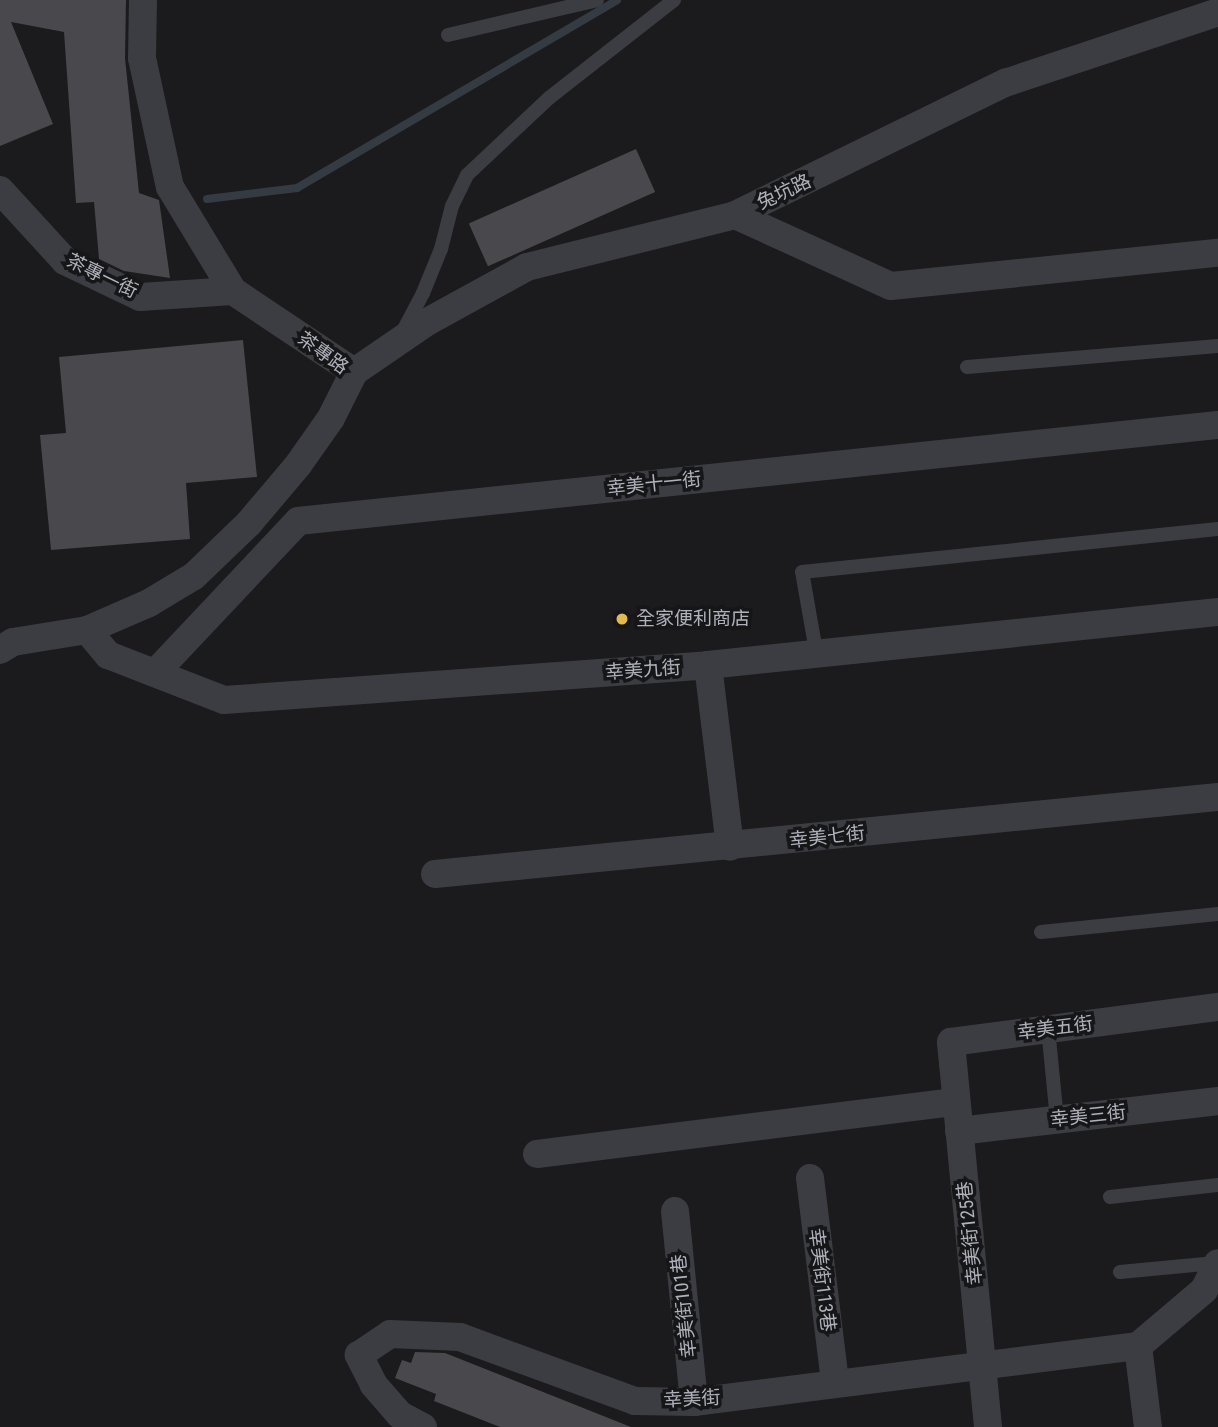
<!DOCTYPE html>
<html>
<head>
<meta charset="utf-8">
<style>
  body { margin:0 }
  #map { position:relative; width:1218px; height:1427px; overflow:hidden; background:#1b1b1d; font-family:"Roboto Condensed","Noto Sans TC",sans-serif }
  div>[style] { position:absolute }
  .stream>* { height:8px; margin:-4px; padding:0 4px; transform-origin:4px; border-radius:4px; background:#343b42 }
  .building>* { inset:0; background:#48484d; transform-origin:0 0 }
  .service>* { height:14px; margin:-7px; padding:0 7px; transform-origin:7px; border-radius:7px; background:#3c3d42 }
  .minor>* { height:28px; margin:-14px; padding:0 14px; transform-origin:14px; border-radius:14px; background:#3c3d42 }
  .dots>* { width:19px; height:19px; translate:-50% -50%; box-sizing:border-box; border:4px solid #161618; border-radius:50% }
  span { translate:-50% -50%; white-space:nowrap; text-align:center; line-height:1.15; -webkit-text-stroke:7px #161618; paint-order:stroke }
  .street-label { font-size:19px; color:#afb2bb }
  .poi-label { font-size:19px; color:#afb2bb }
  .left { translate:0 -50%; text-align:left }
</style>
</head>
<body>
<div id="map">
  <div class="stream">
    <div style="left:207px;top:199px;width:91px;rotate:-7deg"></div>
    <div style="left:297px;top:188px;width:371px;rotate:-30.4deg"></div>
  </div>
  <div class="building">
    <div style="clip-path:polygon(0 0,126px 0,125px 58px,139px 193px,159px 200px,170px 278px,124px 271px,99px 259px,94px 202px,76px 203px,64px 32px,11px 22px,53px 124px,0 146px)"></div>
    <div style="left:636px;top:149px;width:47px;height:183px;rotate:66deg"></div>
    <div style="clip-path:polygon(243px 340px,257px 477px,186px 483px,190px 539px,51px 550px,40px 435px,66px 433px,59px 357px)"></div>
    <div style="clip-path:polygon(415px 1352px,445px 1353px,631px 1427px,500px 1427px,434px 1401px,436px 1394px,395px 1378px,402px 1360px,411px 1363px)"></div>
  </div>
  <div class="service">
    <div style="left:448px;top:35px;width:153px;rotate:-13.2deg"></div>
    <div style="left:403px;top:331px;width:43px;rotate:-62.2deg"></div>
    <div style="left:423px;top:293px;width:48px;rotate:-67.8deg"></div>
    <div style="left:441px;top:249px;width:44px;rotate:-75.7deg"></div>
    <div style="left:452px;top:206px;width:34px;rotate:-64deg"></div>
    <div style="left:467px;top:175px;width:112px;rotate:-43.2deg"></div>
    <div style="left:549px;top:98px;width:159px;rotate:-38.1deg"></div>
    <div style="left:967px;top:367px;width:252px;rotate:-4.8deg"></div>
    <div style="left:816px;top:651px;width:80px;rotate:-100deg"></div>
    <div style="left:802px;top:572px;width:418px;rotate:-5.9deg"></div>
    <div style="left:1041px;top:932px;width:178px;rotate:-5.8deg"></div>
    <div style="left:1048px;top:1028px;width:92px;rotate:84.4deg"></div>
    <div style="left:1110px;top:1197px;width:109px;rotate:-6.3deg"></div>
    <div style="left:1120px;top:1272px;width:96px;rotate:-5.4deg"></div>
  </div>
  <div class="minor">
    <div style="left:143px;top:0;width:58px;rotate:91deg"></div>
    <div style="left:142px;top:58px;width:132px;rotate:77.8deg"></div>
    <div style="left:170px;top:187px;width:122px;rotate:58.8deg"></div>
    <div style="left:233px;top:291px;width:146px;rotate:33.8deg"></div>
    <div style="left:0;top:190px;width:96px;rotate:47.5deg"></div>
    <div style="left:65px;top:261px;width:83px;rotate:25.6deg"></div>
    <div style="left:140px;top:297px;width:93px;rotate:-3.7deg"></div>
    <div style="left:735px;top:215px;width:171px;rotate:24.5deg"></div>
    <div style="left:891px;top:286px;width:329px;rotate:-5.8deg"></div>
    <div style="left:87px;top:630px;width:33px;rotate:50deg"></div>
    <div style="left:108px;top:655px;width:124px;rotate:21.2deg"></div>
    <div style="left:224px;top:700px;width:485px;rotate:-4.1deg"></div>
    <div style="left:708px;top:665px;width:513px;rotate:-5.93deg"></div>
    <div style="left:0;top:650px;width:15px;rotate:-32deg"></div>
    <div style="left:13px;top:642px;width:75px;rotate:-9.2deg"></div>
    <div style="left:87px;top:630px;width:68px;rotate:-23.5deg"></div>
    <div style="left:149px;top:603px;width:52px;rotate:-31deg"></div>
    <div style="left:194px;top:576px;width:76px;rotate:-43.9deg"></div>
    <div style="left:249px;top:523px;width:76px;rotate:-49.8deg"></div>
    <div style="left:298px;top:465px;width:57px;rotate:-54.9deg"></div>
    <div style="left:331px;top:418px;width:51px;rotate:-63.4deg"></div>
    <div style="left:354px;top:372px;width:88px;rotate:-34.4deg"></div>
    <div style="left:427px;top:322px;width:114px;rotate:-28.8deg"></div>
    <div style="left:527px;top:267px;width:214px;rotate:-14deg"></div>
    <div style="left:735px;top:215px;width:301px;rotate:-26.1deg"></div>
    <div style="left:1005px;top:83px;width:225px;rotate:-18.4deg"></div>
    <div style="left:708px;top:665px;width:183px;rotate:83.1deg"></div>
    <div style="left:155px;top:673px;width:209px;rotate:-46.7deg"></div>
    <div style="left:298px;top:521px;width:925px;rotate:-5.96deg"></div>
    <div style="left:435px;top:874px;width:787px;rotate:-5.62deg"></div>
    <div style="left:959px;top:1131px;width:261px;rotate:-6.6deg"></div>
    <div style="left:537px;top:1154px;width:421px;rotate:-7.1deg"></div>
    <div style="left:810px;top:1178px;width:206px;rotate:83deg"></div>
    <div style="left:675px;top:1211px;width:192px;rotate:84.3deg"></div>
    <div style="left:1138px;top:1346px;width:87px;rotate:-40.3deg"></div>
    <div style="left:1204px;top:1290px;width:30px;rotate:-63deg"></div>
    <div style="left:1138px;top:1346px;width:82px;rotate:83deg"></div>
    <div style="left:423px;top:1427px;width:26px;rotate:-152deg"></div>
    <div style="left:400px;top:1415px;width:40px;rotate:-131deg"></div>
    <div style="left:374px;top:1385px;width:34px;rotate:-117deg"></div>
    <div style="left:359px;top:1355px;width:37px;rotate:-34deg"></div>
    <div style="left:390px;top:1334px;width:70px;rotate:2.5deg"></div>
    <div style="left:460px;top:1337px;width:186px;rotate:20.1deg"></div>
    <div style="left:635px;top:1401px;width:59px;rotate:1deg"></div>
    <div style="left:694px;top:1402px;width:448px;rotate:-7.2deg"></div>
    <div style="left:988px;top:1427px;width:387px;rotate:-95.5deg"></div>
    <div style="left:951px;top:1042px;width:269px;rotate:-7.5deg"></div>
  </div>
  <div class="dots">
    <div style="left:622px;top:619px;background:#e2b94e"></div>
  </div>
  <div class="street-label">
    <span style="left:784px;top:192px;rotate:-25deg">兔坑路</span>
    <span style="left:102px;top:276px;rotate:26deg">茶專一街</span>
    <span style="left:323px;top:353px;rotate:36deg">茶專路</span>
    <span style="left:654px;top:484px;rotate:-6deg">幸美十一街</span>
    <span style="left:643px;top:670px;rotate:-4deg">幸美九街</span>
    <span style="left:827px;top:837px;rotate:-6deg">幸美七街</span>
    <span style="left:1055px;top:1028px;rotate:-7deg">幸美五街</span>
    <span style="left:1088px;top:1116px;rotate:-6deg">幸美三街</span>
    <span style="left:970px;top:1233px;rotate:-96deg">幸美街125巷</span>
    <span style="left:822px;top:1280px;rotate:83deg">幸美街113巷</span>
    <span style="left:684px;top:1306px;rotate:-96deg">幸美街101巷</span>
    <span style="left:692px;top:1399px;rotate:-3deg">幸美街</span>
  </div>
  <div class="poi-label">
    <span class="left" style="left:636px;top:619px">全家便利商店</span>
  </div>
</div>
</body>
</html>
